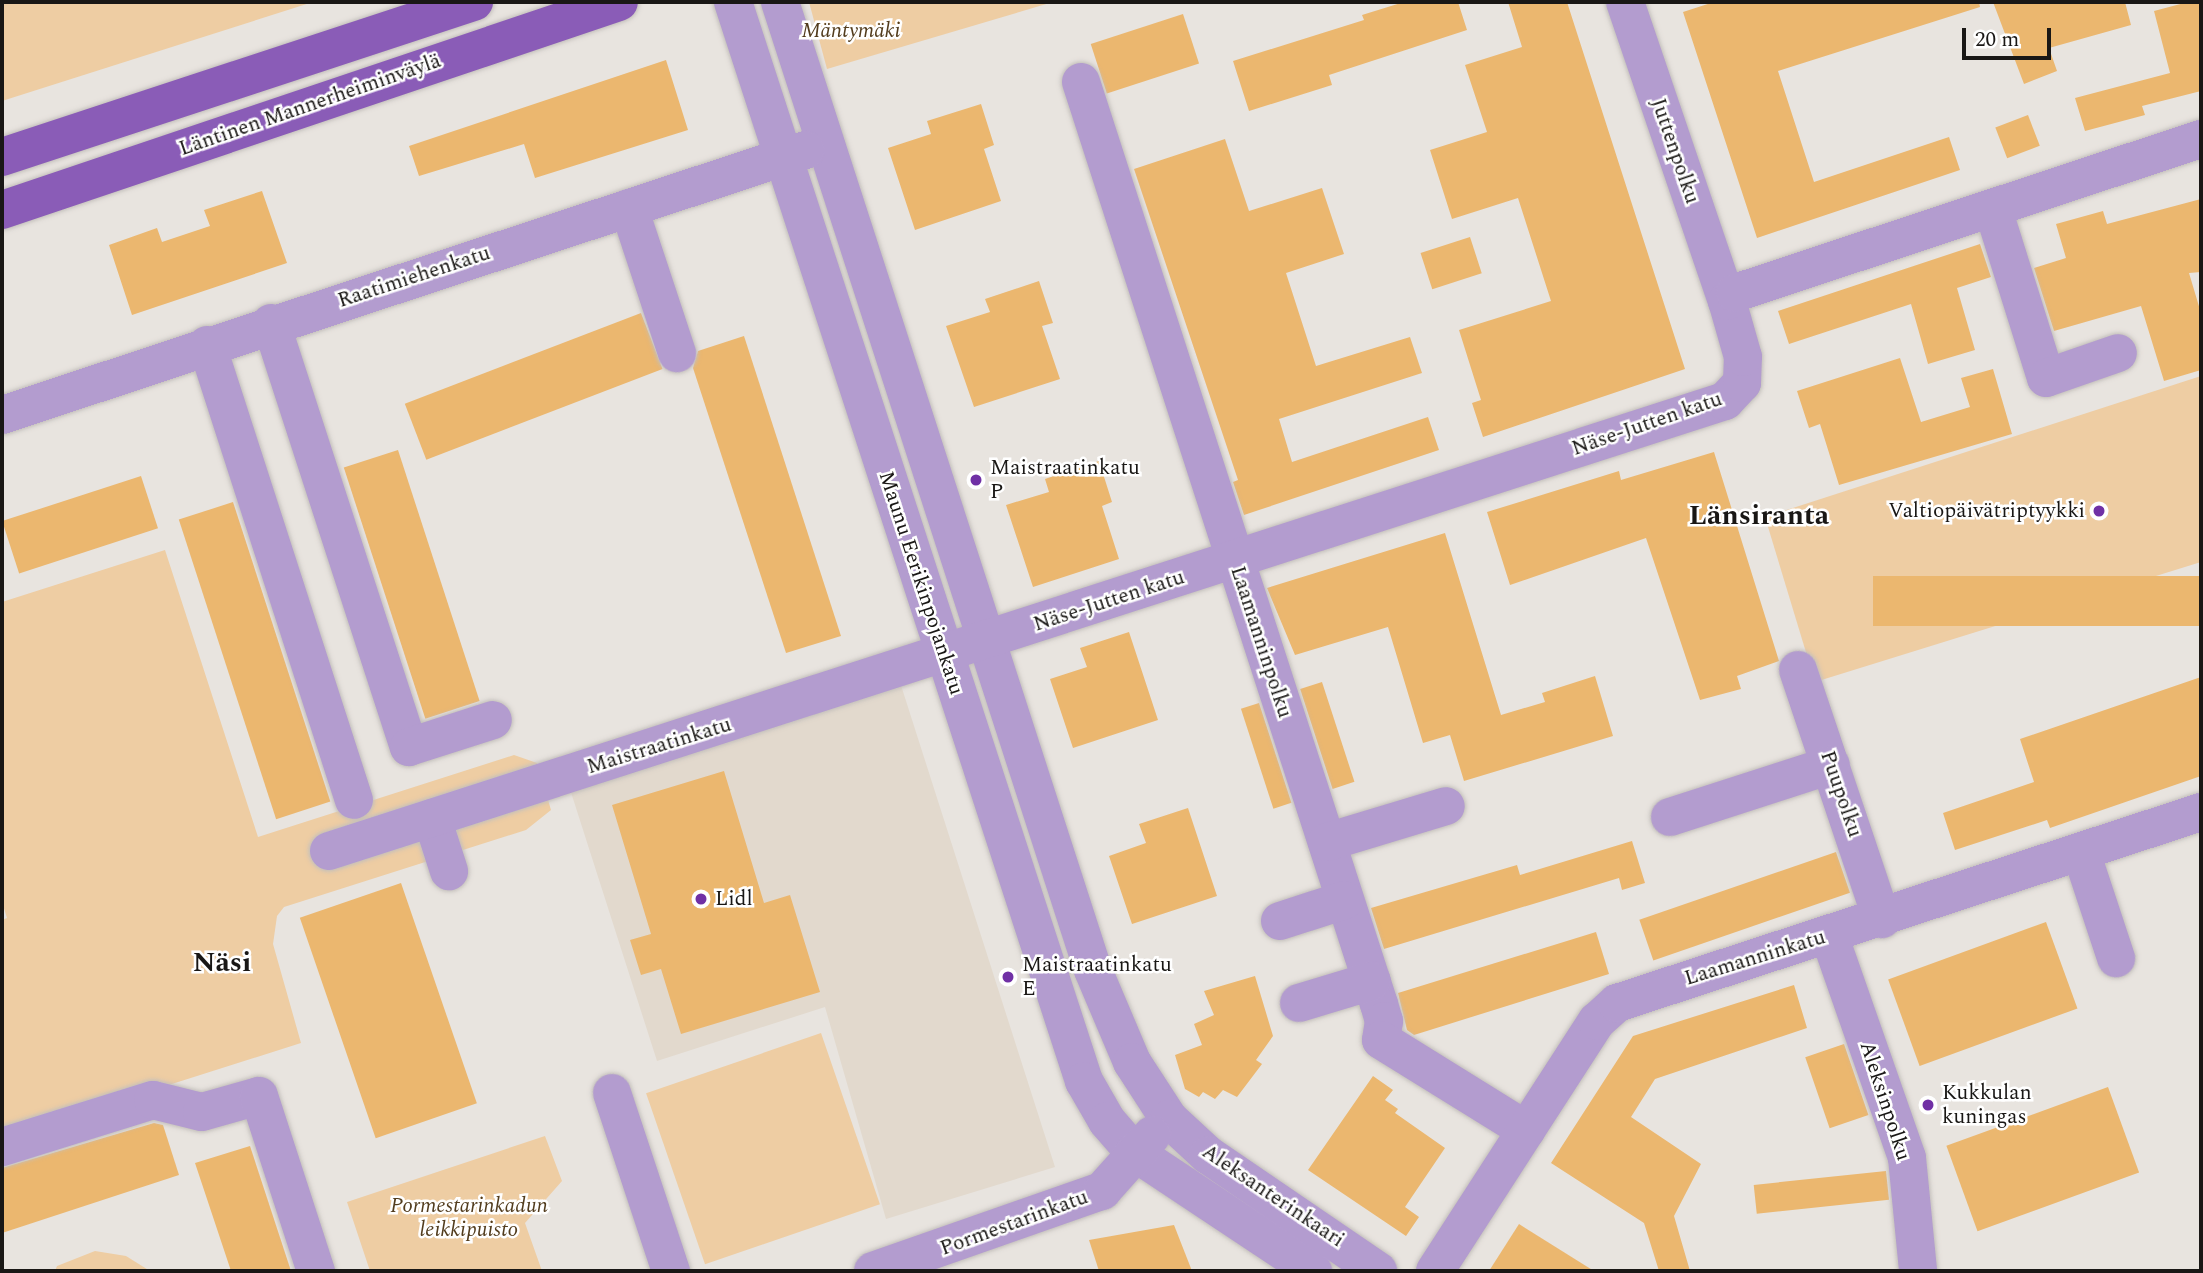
<!DOCTYPE html>
<html>
<head>
<meta charset="utf-8">
<style>
  body { margin:0 }
  #map { position:relative; width:2203px; height:1273px; overflow:hidden; background:#e8e4df; font-family:Spectral,serif }
  div>[style] { position:absolute }
  .built>* { inset:0; background:#e2d9cd }
  .green>* { inset:0; background:#eecda3; transform-origin:0 0 }
  .building>* { inset:0; background:#ebb76f; transform-origin:0 0 }
  .roads { filter:drop-shadow(0 0 2px #c3bfbb) drop-shadow(0 0 2px #c3bfbb) }
  .minor>* { height:38px; margin:-19px; padding:0 19px; transform-origin:19px; border-radius:19px; background:#b39ccf }
  .major>* { height:38px; margin:-19px; padding:0 19px; transform-origin:19px; border-radius:19px; background:#8a5cb7 }
  .dots>* { width:19px; height:19px; translate:-50% -50%; box-sizing:border-box; border:4px solid #fff; border-radius:50% }
  span { translate:-50% -50%; white-space:nowrap; text-align:center; line-height:1.15; -webkit-text-stroke:5px #fff; paint-order:stroke }
  .park-label { font-size:21px; color:#523c1d; font-style:italic }
  .street-label { font-size:21px; color:#191715 }
  .poi-label { font-size:21px; color:#191715 }
  .left { translate:0 -50%; text-align:left }
  .right { translate:-100% -50%; text-align:right }
  .district-label { font-size:28px; color:#191715; font-weight:700 }
  .frame { position:absolute; inset:0; border:4px solid #191715; pointer-events:none }
  .scale { position:absolute; left:1962px; top:28px; width:89px; height:32px; box-sizing:border-box; border:4px solid #191715; border-top:0; padding-left:9px; font-size:21px; line-height:24px; white-space:nowrap; color:#191715; -webkit-text-stroke:5px #fff; paint-order:stroke }
</style>
</head>
<body>
<div id="map">
  <div class="built">
    <div style="clip-path:polygon(891px 654px,1055px 1167px,886px 1219px,825px 1007px,657px 1061px,560px 758px)"></div>
  </div>
  <div class="green">
    <div style="clip-path:polygon(2px 2px,313px 2px,2px 101px)"></div>
    <div style="clip-path:polygon(809px 2px,1053px 2px,827px 69px)"></div>
    <div style="clip-path:polygon(2201px 376px,2201px 562px,1815px 682px,1765px 517px)"></div>
    <div style="clip-path:polygon(165px 550px,258px 837px,514px 755px,537px 763px,551px 810px,526px 830px,284px 907px,277px 916px,273px 944px,301px 1043px,2px 1138px,2px 920px,7px 918px,2px 902px,2px 602px)"></div>
    <div style="left:821px;top:1033px;width:181px;height:185px;rotate:71deg"></div>
    <div style="clip-path:polygon(545px 1136px,562px 1181px,525px 1223px,542px 1271px,370px 1271px,347px 1202px)"></div>
    <div style="clip-path:polygon(95px 1251px,126px 1256px,150px 1271px,55px 1271px,57px 1266px)"></div>
  </div>
  <div class="building">
    <div style="clip-path:polygon(1404px 2px,1458px 2px,1467px 30px,1329px 75px,1332px 85px,1249px 111px,1233px 61px,1364px 20px,1362px 15px)"></div>
    <div style="clip-path:polygon(1508px 2px,1567px 2px,1685px 369px,1483px 437px,1472px 403px,1481px 400px,1459px 330px,1551px 301px,1518px 198px,1452px 219px,1430px 150px,1487px 132px,1465px 65px,1522px 47px)"></div>
    <div style="clip-path:polygon(1714px 2px,1979px 2px,1980px 7px,1778px 71px,1814px 182px,1949px 137px,1960px 170px,1757px 238px,1683px 12px)"></div>
    <div style="clip-path:polygon(1993px 2px,2125px 2px,2131px 25px,2049px 48px,2057px 71px,2024px 84px)"></div>
    <div style="clip-path:polygon(2188px 2px,2201px 2px,2201px 91px,2142px 106px,2145px 115px,2085px 131px,2075px 98px,2170px 73px,2154px 11px)"></div>
    <div style="left:1183px;top:14px;width:52px;height:97px;rotate:72deg"></div>
    <div style="clip-path:polygon(666px 60px,688px 130px,535px 178px,524px 144px,419px 176px,409px 146px)"></div>
    <div style="clip-path:polygon(981px 104px,994px 145px,984px 149px,1001px 201px,915px 230px,888px 148px,931px 134px,927px 121px)"></div>
    <div style="left:2028px;top:115px;width:33px;height:35px;rotate:69deg"></div>
    <div style="clip-path:polygon(1225px 139px,1249px 211px,1322px 188px,1344px 254px,1286px 273px,1316px 366px,1410px 337px,1422px 373px,1279px 419px,1292px 462px,1428px 417px,1439px 450px,1244px 515px,1233px 482px,1238px 480px,1134px 169px)"></div>
    <div style="clip-path:polygon(262px 191px,287px 263px,132px 315px,109px 245px,157px 228px,162px 242px,210px 226px,204px 210px)"></div>
    <div style="clip-path:polygon(2201px 199px,2201px 272px,2189px 273px,2201px 313px,2201px 370px,2164px 381px,2141px 306px,2054px 331px,2034px 268px,2066px 258px,2056px 224px,2103px 211px,2107px 224px)"></div>
    <div style="left:1470px;top:237px;width:38px;height:52px;rotate:72deg"></div>
    <div style="clip-path:polygon(1980px 244px,1991px 277px,1957px 288px,1975px 350px,1928px 364px,1911px 304px,1789px 344px,1778px 311px)"></div>
    <div style="clip-path:polygon(1039px 281px,1053px 323px,1042px 326px,1060px 379px,974px 407px,946px 326px,990px 312px,985px 299px)"></div>
    <div style="left:641px;top:313px;width:60px;height:253px;rotate:69deg"></div>
    <div style="clip-path:polygon(744px 336px,841px 636px,786px 653px,693px 368px,698px 351px)"></div>
    <div style="clip-path:polygon(1900px 358px,1921px 422px,1970px 407px,1961px 378px,1993px 369px,2012px 434px,1839px 485px,1820px 424px,1809px 428px,1797px 391px)"></div>
    <div style="left:398px;top:450px;width:264px;height:57px;rotate:72deg"></div>
    <div style="clip-path:polygon(1714px 452px,1779px 661px,1737px 676px,1741px 689px,1700px 700px,1646px 538px,1510px 585px,1487px 512px,1619px 471px,1621px 480px)"></div>
    <div style="clip-path:polygon(1099px 461px,1112px 502px,1102px 506px,1119px 559px,1033px 587px,1006px 505px,1049px 492px,1045px 479px)"></div>
    <div style="left:141px;top:476px;width:55px;height:146px;rotate:72deg"></div>
    <div style="left:233px;top:502px;width:315px;height:57px;rotate:72deg"></div>
    <div style="clip-path:polygon(1445px 533px,1501px 715px,1545px 702px,1542px 693px,1595px 676px,1613px 736px,1464px 781px,1450px 735px,1423px 743px,1388px 627px,1295px 655px,1267px 588px)"></div>
    <div style="left:2201px;top:576px;width:50px;height:328px;rotate:90deg"></div>
    <div style="clip-path:polygon(1129px 632px,1158px 720px,1073px 748px,1050px 679px,1087px 667px,1080px 648px)"></div>
    <div style="clip-path:polygon(2201px 677px,2201px 776px,2050px 828px,2047px 820px,1955px 850px,1943px 813px,2034px 782px,2020px 739px)"></div>
    <div style="left:1322px;top:682px;width:105px;height:23px;rotate:72deg"></div>
    <div style="left:1259px;top:703px;width:105px;height:19px;rotate:72deg"></div>
    <div style="clip-path:polygon(724px 771px,764px 903px,790px 895px,820px 992px,681px 1034px,661px 969px,641px 975px,630px 940px,651px 934px,612px 805px)"></div>
    <div style="clip-path:polygon(1188px 808px,1217px 896px,1132px 924px,1109px 856px,1146px 843px,1139px 824px)"></div>
    <div style="clip-path:polygon(1632px 841px,1645px 883px,1622px 890px,1619px 878px,1384px 949px,1371px 908px,1517px 865px,1520px 875px)"></div>
    <div style="left:1836px;top:852px;width:43px;height:208px;rotate:71deg"></div>
    <div style="left:401px;top:883px;width:233px;height:107px;rotate:71deg"></div>
    <div style="left:2046px;top:922px;width:92px;height:168px;rotate:70deg"></div>
    <div style="clip-path:polygon(1596px 932px,1609px 974px,1414px 1035px,1407px 1030px,1398px 993px)"></div>
    <div style="clip-path:polygon(1255px 976px,1273px 1036px,1256px 1060px,1262px 1064px,1237px 1097px,1223px 1090px,1215px 1099px,1203px 1092px,1199px 1097px,1185px 1089px,1175px 1055px,1202px 1045px,1194px 1024px,1214px 1015px,1204px 991px)"></div>
    <div style="clip-path:polygon(1794px 985px,1807px 1028px,1655px 1079px,1631px 1117px,1701px 1164px,1674px 1216px,1690px 1271px,1659px 1271px,1644px 1223px,1551px 1163px,1633px 1036px)"></div>
    <div style="left:1844px;top:1044px;width:75px;height:41px;rotate:71deg"></div>
    <div style="clip-path:polygon(1373px 1076px,1393px 1090px,1385px 1100px,1398px 1109px,1395px 1113px,1445px 1148px,1405px 1207px,1419px 1217px,1406px 1236px,1308px 1170px)"></div>
    <div style="left:2108px;top:1087px;width:91px;height:172px;rotate:70deg"></div>
    <div style="clip-path:polygon(154px 1123px,163px 1125px,179px 1175px,2px 1233px,2px 1168px)"></div>
    <div style="clip-path:polygon(250px 1146px,291px 1271px,231px 1271px,195px 1163px)"></div>
    <div style="left:1886px;top:1171px;width:29px;height:133px;rotate:84deg"></div>
    <div style="clip-path:polygon(1519px 1224px,1594px 1271px,1489px 1271px)"></div>
    <div style="clip-path:polygon(1174px 1225px,1192px 1271px,1099px 1271px,1089px 1240px)"></div>
  </div>
  <div class="roads">
    <div class="minor">
      <div style="left:733px;top:2px;width:1135px;rotate:71.98deg"></div>
      <div style="left:1084px;top:1081px;width:46px;rotate:60.1deg"></div>
      <div style="left:1107px;top:1121px;width:41px;rotate:48.9deg"></div>
      <div style="left:1134px;top:1152px;width:215px;rotate:33.6deg"></div>
      <div style="left:780px;top:2px;width:1017px;rotate:72.08deg"></div>
      <div style="left:1093px;top:970px;width:100px;rotate:67deg"></div>
      <div style="left:1132px;top:1062px;width:68px;rotate:57deg"></div>
      <div style="left:1169px;top:1119px;width:53px;rotate:42.7deg"></div>
      <div style="left:1208px;top:1155px;width:206px;rotate:34.3deg"></div>
      <div style="left:1625px;top:2px;width:316px;rotate:71.2deg"></div>
      <div style="left:1081px;top:82px;width:969px;rotate:72.09deg"></div>
      <div style="left:1379px;top:1004px;width:18px;rotate:74deg"></div>
      <div style="left:1384px;top:1021px;width:19px;rotate:99deg"></div>
      <div style="left:1381px;top:1040px;width:171px;rotate:31.8deg"></div>
      <div style="left:629px;top:208px;width:153px;rotate:71.7deg"></div>
      <div style="left:1993px;top:209px;width:177px;rotate:72.6deg"></div>
      <div style="left:2046px;top:378px;width:76px;rotate:-19.1deg"></div>
      <div style="left:271px;top:323px;width:446px;rotate:72deg"></div>
      <div style="left:409px;top:747px;width:88px;rotate:-17.8deg"></div>
      <div style="left:207px;top:345px;width:478px;rotate:72.1deg"></div>
      <div style="left:2px;top:415px;width:846px;rotate:-18.26deg"></div>
      <div style="left:1798px;top:670px;width:263px;rotate:71.4deg"></div>
      <div style="left:1670px;top:817px;width:169px;rotate:-17.9deg"></div>
      <div style="left:432px;top:818px;width:56px;rotate:72.2deg"></div>
      <div style="left:1327px;top:842px;width:124px;rotate:-16.8deg"></div>
      <div style="left:329px;top:851px;width:1467px;rotate:-17.87deg"></div>
      <div style="left:1725px;top:401px;width:25px;rotate:-47deg"></div>
      <div style="left:1742px;top:383px;width:26px;rotate:-88deg"></div>
      <div style="left:1743px;top:357px;width:58px;rotate:-105.9deg"></div>
      <div style="left:1727px;top:301px;width:11px;rotate:-45deg"></div>
      <div style="left:1735px;top:293px;width:491px;rotate:-18.3deg"></div>
      <div style="left:2081px;top:852px;width:112px;rotate:71.7deg"></div>
      <div style="left:1280px;top:921px;width:68px;rotate:-17.9deg"></div>
      <div style="left:1829px;top:935px;width:236px;rotate:70.7deg"></div>
      <div style="left:1907px;top:1158px;width:114px;rotate:84.4deg"></div>
      <div style="left:1299px;top:1003px;width:76px;rotate:-16.8deg"></div>
      <div style="left:612px;top:1093px;width:188px;rotate:71.7deg"></div>
      <div style="left:2px;top:1147px;width:158px;rotate:-17.3deg"></div>
      <div style="left:153px;top:1100px;width:50px;rotate:13.8deg"></div>
      <div style="left:202px;top:1112px;width:59px;rotate:-15.7deg"></div>
      <div style="left:259px;top:1096px;width:184px;rotate:72deg"></div>
      <div style="left:873px;top:1271px;width:243px;rotate:-19.3deg"></div>
      <div style="left:1102px;top:1191px;width:75px;rotate:-48.2deg"></div>
      <div style="left:1435px;top:1271px;width:298px;rotate:-57.1deg"></div>
      <div style="left:1597px;top:1021px;width:27px;rotate:-42deg"></div>
      <div style="left:1617px;top:1003px;width:614px;rotate:-18.11deg"></div>
    </div>
    <div class="major">
      <div style="left:2px;top:157px;width:497px;rotate:-18.2deg"></div>
      <div style="left:2px;top:210px;width:651px;rotate:-18.63deg"></div>
    </div>
  </div>
  <div class="dots">
    <div style="left:976px;top:480px;background:#7030a5"></div>
    <div style="left:2099px;top:511px;background:#7030a5"></div>
    <div style="left:701px;top:899px;background:#7030a5"></div>
    <div style="left:1008px;top:977px;background:#7030a5"></div>
    <div style="left:1928px;top:1105px;background:#7030a5"></div>
  </div>
  <div class="park-label">
    <span style="left:851px;top:31px">Mäntymäki</span>
    <span style="left:469px;top:1218px">Pormestarinkadun<br>leikkipuisto</span>
  </div>
  <div class="street-label">
    <span style="left:310px;top:105px;rotate:-19deg">Läntinen Mannerheiminväylä</span>
    <span style="left:1675px;top:151px;rotate:71deg">Juttenpolku</span>
    <span style="left:414px;top:277px;rotate:-18deg">Raatimiehenkatu</span>
    <span style="left:1647px;top:424px;rotate:-19deg">Näse-Jutten katu</span>
    <span style="left:921px;top:583px;rotate:72deg">Maunu Eerikinpojankatu</span>
    <span style="left:1109px;top:601px;rotate:-18deg">Näse-Jutten katu</span>
    <span style="left:1261px;top:642px;rotate:72deg">Laamanninpolku</span>
    <span style="left:659px;top:746px;rotate:-17deg">Maistraatinkatu</span>
    <span style="left:1841px;top:794px;rotate:71deg">Puupolku</span>
    <span style="left:1755px;top:958px;rotate:-17deg">Laamanninkatu</span>
    <span style="left:1885px;top:1101px;rotate:72deg">Aleksinpolku</span>
    <span style="left:1273px;top:1196px;rotate:34deg">Aleksanterinkaari</span>
    <span style="left:1014px;top:1223px;rotate:-20deg">Pormestarinkatu</span>
  </div>
  <div class="poi-label">
    <span class="left" style="left:990px;top:480px">Maistraatinkatu<br>P</span>
    <span class="right" style="left:2085px;top:511px">Valtiopäivätriptyykki</span>
    <span class="left" style="left:715px;top:899px">Lidl</span>
    <span class="left" style="left:1022px;top:977px">Maistraatinkatu<br>E</span>
    <span class="left" style="left:1942px;top:1105px">Kukkulan<br>kuningas</span>
  </div>
  <div class="district-label">
    <span style="left:1759px;top:516px">Länsiranta</span>
    <span style="left:222px;top:963px">Näsi</span>
  </div>
  <div class="frame"></div>
  <div class="scale">20 m</div>
</div>
</body>
</html>
